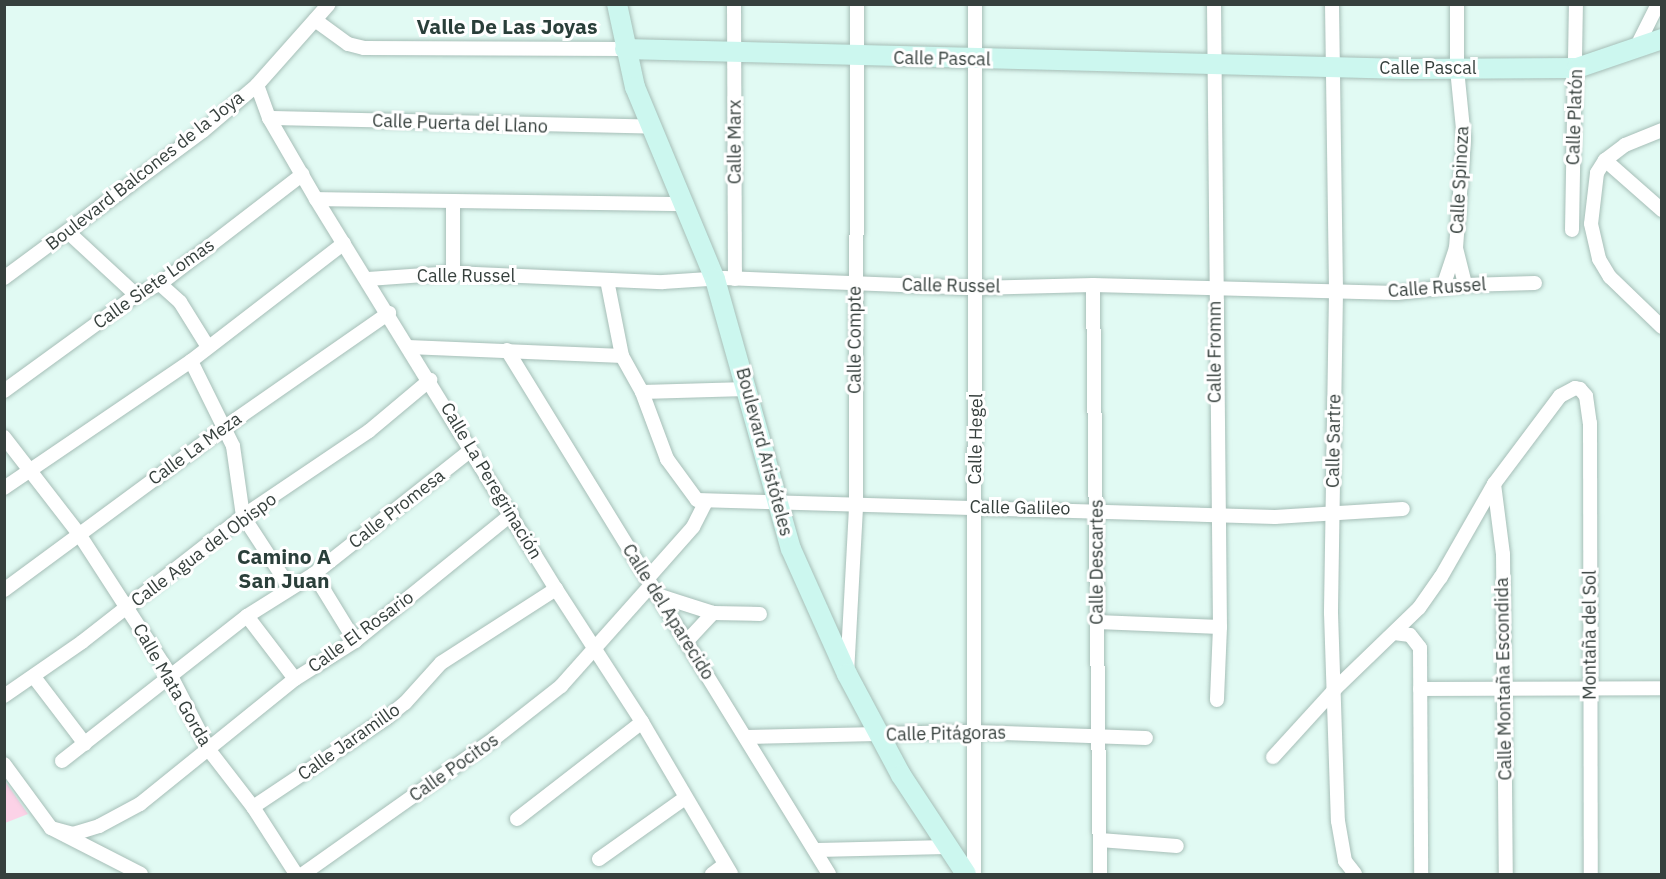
<!DOCTYPE html>
<html>
<head>
<meta charset="utf-8">
<style>
  body { margin:0 }
  #map { position:relative; width:1666px; height:879px; overflow:hidden; background:#e1faf3; font-family:"IBM Plex Sans",sans-serif }
  div>[style] { position:absolute }
  .green>* { inset:0; background:#fcd2e7 }
  .roads { filter:drop-shadow(0 0 2px #a6beb7) drop-shadow(0 0 2px #a6beb7) }
  .street>* { height:14px; margin:-7px; padding:0 7px; transform-origin:7px; border-radius:7px; background:#fff }
  .secondary>* { height:20px; margin:-10px; padding:0 10px; transform-origin:10px; border-radius:10px; background:#ccf7ef }
  span { translate:-50% -50%; white-space:nowrap; text-align:center; line-height:1.15; -webkit-text-stroke:6px #fff; paint-order:stroke }
  .street-label { font-size:18px; color:#36403d }
  .quarter-label { font-size:21px; color:#2a3f3a; font-weight:700 }
  .frame { position:absolute; inset:0; border:6px solid #36403d; pointer-events:none }
</style>
</head>
<body>
<div id="map">
  <div class="green">
    <div style="clip-path:polygon(5px 781px,28px 814px,5px 823px,4px 823px)"></div>
  </div>
  <div class="roads">
    <div class="street">
      <div style="left:734px;top:4px;width:275px;rotate:89.8deg"></div>
      <div style="left:1214px;top:4px;width:623px;rotate:89.45deg"></div>
      <div style="left:1220px;top:627px;width:73px;rotate:92.4deg"></div>
      <div style="left:1332px;top:4px;width:288px;rotate:89.2deg"></div>
      <div style="left:1336px;top:292px;width:321px;rotate:90.9deg"></div>
      <div style="left:1331px;top:613px;width:208px;rotate:88.1deg"></div>
      <div style="left:1338px;top:821px;width:41px;rotate:80.1deg"></div>
      <div style="left:1345px;top:861px;width:16px;rotate:52deg"></div>
      <div style="left:315px;top:20px;width:41px;rotate:36deg"></div>
      <div style="left:348px;top:44px;width:16px;rotate:14deg"></div>
      <div style="left:364px;top:48px;width:261px;rotate:0.2deg"></div>
      <div style="left:1636px;top:48px;width:49px;rotate:-63.4deg"></div>
      <div style="left:257px;top:85px;width:35px;rotate:70deg"></div>
      <div style="left:269px;top:118px;width:94px;rotate:59.9deg"></div>
      <div style="left:316px;top:199px;width:458px;rotate:58.4deg"></div>
      <div style="left:556px;top:589px;width:158px;rotate:57.1deg"></div>
      <div style="left:642px;top:722px;width:176px;rotate:59.6deg"></div>
      <div style="left:269px;top:118px;width:382px;rotate:1.3deg"></div>
      <div style="left:1662px;top:130px;width:40px;rotate:158deg"></div>
      <div style="left:1625px;top:145px;width:25px;rotate:143deg"></div>
      <div style="left:1605px;top:160px;width:15px;rotate:122deg"></div>
      <div style="left:1597px;top:173px;width:51px;rotate:96.7deg"></div>
      <div style="left:1591px;top:224px;width:36px;rotate:77deg"></div>
      <div style="left:1599px;top:259px;width:21px;rotate:59deg"></div>
      <div style="left:1610px;top:277px;width:72px;rotate:43.9deg"></div>
      <div style="left:1605px;top:160px;width:76px;rotate:41.3deg"></div>
      <div style="left:316px;top:199px;width:367px;rotate:0.8deg"></div>
      <div style="left:1572px;top:230px;width:226px;rotate:-89deg"></div>
      <div style="left:68px;top:232px;width:93px;rotate:42.8deg"></div>
      <div style="left:1456px;top:248px;width:38px;rotate:76deg"></div>
      <div style="left:453px;top:273px;width:72px;rotate:-90deg"></div>
      <div style="left:4px;top:278px;width:247px;rotate:-36.5deg"></div>
      <div style="left:203px;top:131px;width:71px;rotate:-40.4deg"></div>
      <div style="left:257px;top:85px;width:108px;rotate:-48.4deg"></div>
      <div style="left:368px;top:279px;width:85px;rotate:-4deg"></div>
      <div style="left:453px;top:273px;width:210px;rotate:2.5deg"></div>
      <div style="left:663px;top:282px;width:61px;rotate:-3.8deg"></div>
      <div style="left:724px;top:278px;width:251px;rotate:2.3deg"></div>
      <div style="left:975px;top:288px;width:118px;rotate:-1.5deg"></div>
      <div style="left:1093px;top:285px;width:304px;rotate:1.5deg"></div>
      <div style="left:1397px;top:293px;width:68px;rotate:-6.7deg"></div>
      <div style="left:1465px;top:285px;width:70px;rotate:-1.6deg"></div>
      <div style="left:607px;top:280px;width:77px;rotate:78.8deg"></div>
      <div style="left:622px;top:356px;width:41px;rotate:60.9deg"></div>
      <div style="left:642px;top:392px;width:72px;rotate:69.5deg"></div>
      <div style="left:667px;top:459px;width:51px;rotate:53.8deg"></div>
      <div style="left:697px;top:500px;width:578px;rotate:1.68deg"></div>
      <div style="left:1275px;top:517px;width:128px;rotate:-3.6deg"></div>
      <div style="left:160px;top:284px;width:27px;rotate:42deg"></div>
      <div style="left:180px;top:302px;width:53px;rotate:58.1deg"></div>
      <div style="left:1093px;top:285px;width:589px;rotate:89.32deg"></div>
      <div style="left:1443px;top:287px;width:41px;rotate:-71.6deg"></div>
      <div style="left:1456px;top:248px;width:109px;rotate:-85.8deg"></div>
      <div style="left:1464px;top:139px;width:70px;rotate:-95.7deg"></div>
      <div style="left:1457px;top:69px;width:65px;rotate:-90deg"></div>
      <div style="left:409px;top:347px;width:213px;rotate:2.4deg"></div>
      <div style="left:507px;top:350px;width:615px;rotate:58.43deg"></div>
      <div style="left:191px;top:361px;width:95px;rotate:63.7deg"></div>
      <div style="left:233px;top:446px;width:71px;rotate:81.9deg"></div>
      <div style="left:243px;top:516px;width:86px;rotate:56.9deg"></div>
      <div style="left:4px;top:391px;width:163px;rotate:-36deg"></div>
      <div style="left:136px;top:295px;width:26px;rotate:-25deg"></div>
      <div style="left:160px;top:284px;width:180px;rotate:-37.6deg"></div>
      <div style="left:642px;top:392px;width:105px;rotate:-1.6deg"></div>
      <div style="left:4px;top:437px;width:123px;rotate:52.3deg"></div>
      <div style="left:79px;top:534px;width:169px;rotate:57.1deg"></div>
      <div style="left:171px;top:676px;width:83px;rotate:62.8deg"></div>
      <div style="left:209px;top:750px;width:72px;rotate:52.3deg"></div>
      <div style="left:253px;top:807px;width:80px;rotate:57.3deg"></div>
      <div style="left:1494px;top:484px;width:71px;rotate:82.7deg"></div>
      <div style="left:1503px;top:554px;width:320px;rotate:89.5deg"></div>
      <div style="left:4px;top:488px;width:226px;rotate:-34.2deg"></div>
      <div style="left:191px;top:361px;width:193px;rotate:-37.6deg"></div>
      <div style="left:314px;top:574px;width:79px;rotate:58.5deg"></div>
      <div style="left:647px;top:579px;width:69px;rotate:-48.5deg"></div>
      <div style="left:693px;top:527px;width:28px;rotate:-63deg"></div>
      <div style="left:4px;top:590px;width:275px;rotate:-36.4deg"></div>
      <div style="left:225px;top:427px;width:200px;rotate:-34.8deg"></div>
      <div style="left:657px;top:595px;width:59px;rotate:17.8deg"></div>
      <div style="left:713px;top:613px;width:47px;rotate:1.2deg"></div>
      <div style="left:247px;top:616px;width:79px;rotate:52.7deg"></div>
      <div style="left:1097px;top:622px;width:123px;rotate:2.3deg"></div>
      <div style="left:1394px;top:633px;width:16px;rotate:7deg"></div>
      <div style="left:1410px;top:635px;width:16px;rotate:52deg"></div>
      <div style="left:1420px;top:648px;width:226px;rotate:89.7deg"></div>
      <div style="left:686px;top:642px;width:40px;rotate:-47deg"></div>
      <div style="left:847px;top:674px;width:167px;rotate:-86.9deg"></div>
      <div style="left:856px;top:507px;width:503px;rotate:-89.89deg"></div>
      <div style="left:34px;top:677px;width:84px;rotate:52.7deg"></div>
      <div style="left:1420px;top:689px;width:242px;rotate:-0.2deg"></div>
      <div style="left:4px;top:696px;width:95px;rotate:-34.7deg"></div>
      <div style="left:82px;top:642px;width:204px;rotate:-38deg"></div>
      <div style="left:243px;top:516px;width:152px;rotate:-34deg"></div>
      <div style="left:369px;top:431px;width:80px;rotate:-39.9deg"></div>
      <div style="left:747px;top:737px;width:228px;rotate:-1.3deg"></div>
      <div style="left:975px;top:732px;width:171px;rotate:2deg"></div>
      <div style="left:1273px;top:757px;width:92px;rotate:-47.6deg"></div>
      <div style="left:1335px;top:689px;width:117px;rotate:-44deg"></div>
      <div style="left:1419px;top:608px;width:38px;rotate:-55deg"></div>
      <div style="left:1441px;top:577px;width:107px;rotate:-60.3deg"></div>
      <div style="left:1494px;top:484px;width:110px;rotate:-53.1deg"></div>
      <div style="left:1560px;top:396px;width:17px;rotate:-28deg"></div>
      <div style="left:1575px;top:388px;width:5px;rotate:11deg"></div>
      <div style="left:1580px;top:389px;width:9px;rotate:49deg"></div>
      <div style="left:1586px;top:396px;width:27px;rotate:82deg"></div>
      <div style="left:1590px;top:423px;width:451px;rotate:89.9deg"></div>
      <div style="left:62px;top:761px;width:235px;rotate:-38.1deg"></div>
      <div style="left:247px;top:616px;width:79px;rotate:-32.1deg"></div>
      <div style="left:314px;top:574px;width:200px;rotate:-38.3deg"></div>
      <div style="left:4px;top:764px;width:79px;rotate:53.7deg"></div>
      <div style="left:51px;top:828px;width:101px;rotate:27.1deg"></div>
      <div style="left:253px;top:807px;width:159px;rotate:-33.7deg"></div>
      <div style="left:385px;top:719px;width:26px;rotate:-39deg"></div>
      <div style="left:405px;top:703px;width:54px;rotate:-48deg"></div>
      <div style="left:441px;top:663px;width:137px;rotate:-32.8deg"></div>
      <div style="left:517px;top:819px;width:158px;rotate:-37.8deg"></div>
      <div style="left:51px;top:828px;width:23px;rotate:15deg"></div>
      <div style="left:73px;top:834px;width:27px;rotate:-17deg"></div>
      <div style="left:99px;top:826px;width:47px;rotate:-28.2deg"></div>
      <div style="left:140px;top:804px;width:199px;rotate:-38.9deg"></div>
      <div style="left:295px;top:679px;width:71px;rotate:-32.3deg"></div>
      <div style="left:355px;top:641px;width:202px;rotate:-39deg"></div>
      <div style="left:1100px;top:840px;width:77px;rotate:4.5deg"></div>
      <div style="left:817px;top:850px;width:130px;rotate:-1.3deg"></div>
      <div style="left:599px;top:859px;width:105px;rotate:-35.3deg"></div>
      <div style="left:303px;top:874px;width:235px;rotate:-35.3deg"></div>
      <div style="left:495px;top:738px;width:84px;rotate:-38.2deg"></div>
      <div style="left:561px;top:686px;width:135px;rotate:-48.3deg"></div>
      <div style="left:712px;top:874px;width:15px;rotate:-37deg"></div>
      <div style="left:974px;top:874px;width:870px;rotate:-89.93deg"></div>
    </div>
    <div class="secondary">
      <div style="left:617px;top:4px;width:85px;rotate:77.8deg"></div>
      <div style="left:635px;top:87px;width:208px;rotate:67.4deg"></div>
      <div style="left:715px;top:279px;width:280px;rotate:74.3deg"></div>
      <div style="left:791px;top:549px;width:137px;rotate:65.9deg"></div>
      <div style="left:847px;top:674px;width:115px;rotate:61.9deg"></div>
      <div style="left:901px;top:775px;width:118px;rotate:56.7deg"></div>
      <div style="left:625px;top:49px;width:781px;rotate:1.47deg"></div>
      <div style="left:1406px;top:69px;width:171px;rotate:-0.3deg"></div>
      <div style="left:1577px;top:68px;width:90px;rotate:-18.8deg"></div>
    </div>
  </div>
  <div class="street-label">
    <span style="left:942px;top:59px;rotate:1deg">Calle Pascal</span>
    <span style="left:1428px;top:68px">Calle Pascal</span>
    <span style="left:1575px;top:117px;rotate:-88deg">Calle Platón</span>
    <span style="left:460px;top:124px;rotate:2deg">Calle Puerta del Llano</span>
    <span style="left:735px;top:142px;rotate:-90deg">Calle Marx</span>
    <span style="left:145px;top:171px;rotate:-38deg">Boulevard Balcones de la Joya</span>
    <span style="left:1460px;top:180px;rotate:-87deg">Calle Spinoza</span>
    <span style="left:466px;top:276px">Calle Russel</span>
    <span style="left:154px;top:284px;rotate:-35deg">Calle Siete Lomas</span>
    <span style="left:951px;top:286px;rotate:1deg">Calle Russel</span>
    <span style="left:1437px;top:288px;rotate:-4deg">Calle Russel</span>
    <span style="left:855px;top:340px;rotate:-90deg">Calle Compte</span>
    <span style="left:1215px;top:352px;rotate:-90deg">Calle Fromm</span>
    <span style="left:976px;top:439px;rotate:-89deg">Calle Hegel</span>
    <span style="left:1334px;top:441px;rotate:-89deg">Calle Sartre</span>
    <span style="left:195px;top:449px;rotate:-36deg">Calle La Meza</span>
    <span style="left:764px;top:452px;rotate:75deg">Boulevard Aristóteles</span>
    <span style="left:491px;top:481px;rotate:59deg">Calle La Peregrinación</span>
    <span style="left:1020px;top:508px;rotate:1deg">Calle Galileo</span>
    <span style="left:397px;top:509px;rotate:-38deg">Calle Promesa</span>
    <span style="left:204px;top:550px;rotate:-37deg">Calle Agua del Obispo</span>
    <span style="left:1097px;top:562px;rotate:-90deg">Calle Descartes</span>
    <span style="left:668px;top:612px;rotate:58deg">Calle del Aparecido</span>
    <span style="left:361px;top:632px;rotate:-36deg">Calle El Rosario</span>
    <span style="left:1590px;top:635px;rotate:-90deg">Montaña del Sol</span>
    <span style="left:1504px;top:679px;rotate:-91deg">Calle Montaña Escondida</span>
    <span style="left:172px;top:685px;rotate:60deg">Calle Mata Gorda</span>
    <span style="left:946px;top:734px;rotate:-1deg">Calle Pitágoras</span>
    <span style="left:349px;top:742px;rotate:-35deg">Calle Jaramillo</span>
    <span style="left:454px;top:768px;rotate:-35deg">Calle Pocitos</span>
  </div>
  <div class="quarter-label">
    <span style="left:507px;top:26px">Valle De Las Joyas</span>
    <span style="left:284px;top:568px">Camino A<br>San Juan</span>
  </div>
  <div class="frame"></div>
</div>
</body>
</html>
